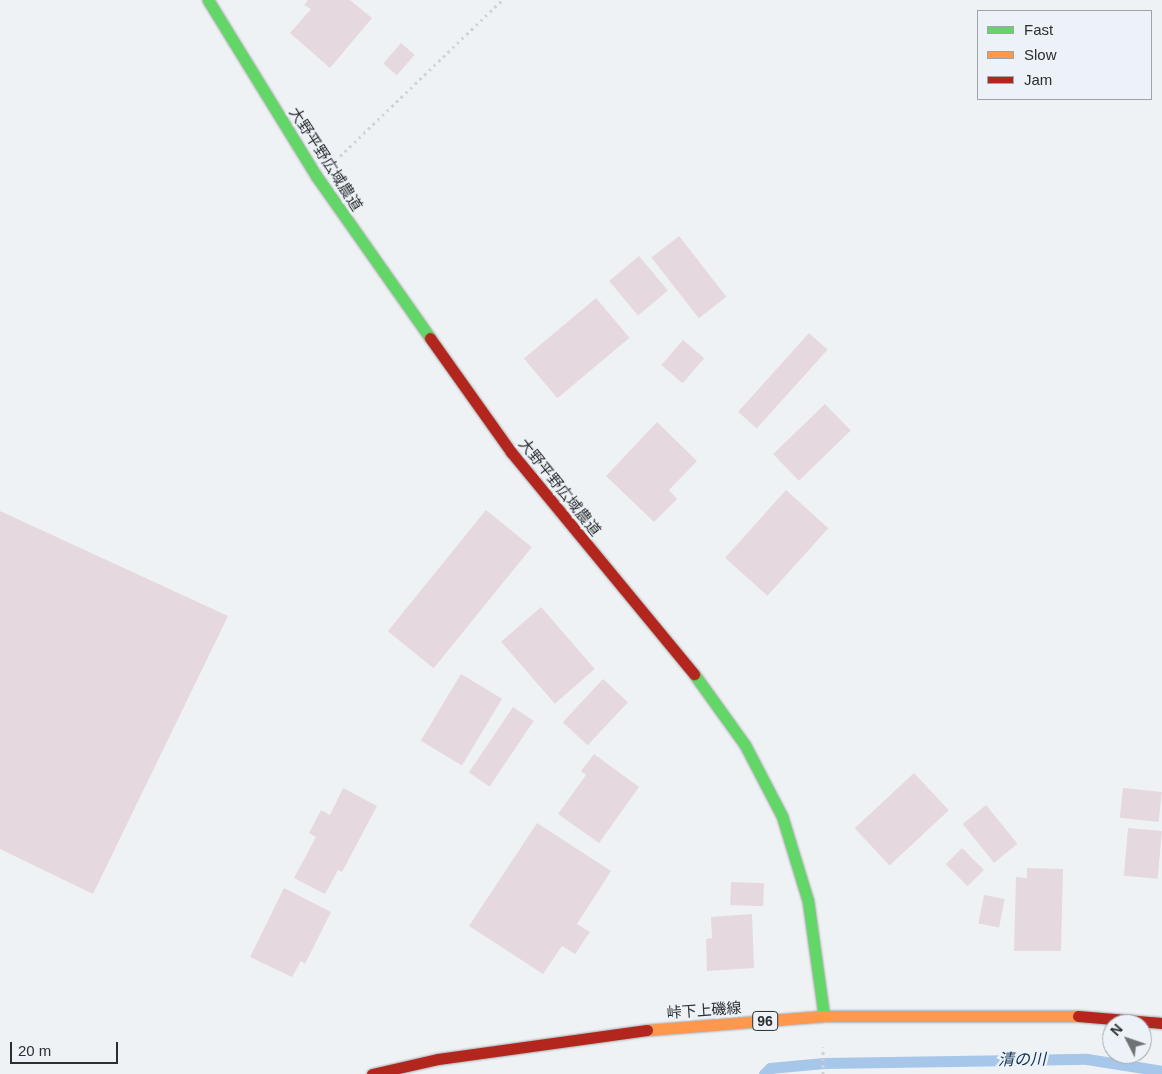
<!DOCTYPE html>
<html>
<head>
<meta charset="utf-8">
<style>
  body { margin:0 }
  #map { position:relative; width:1162px; height:1074px; overflow:hidden; background:#eff2f4; font-family:Arial,"Noto Sans JP",sans-serif }
  div>[style] { position:absolute }
  .stream>* { height:11px; margin:-5.5px; padding:0 5.5px; transform-origin:5.5px; border-radius:5.5px; background:#a6c6ea }
  .building>* { inset:0; background:#e5d8df; transform-origin:0 0 }
  .path>* { height:3px; margin-top:-1.5px; transform-origin:0; background:repeating-linear-gradient(90deg,#d0d2d3 0 2.5px,transparent 0 6.5px) }
  .roads { filter:drop-shadow(0 0 1px #a8aaac) drop-shadow(0 0 1px #a8aaac) }
  .fast>* { height:11px; margin:-5.5px; padding:0 5.5px; transform-origin:5.5px; border-radius:5.5px; background:#63d668 }
  .slow>* { height:11px; margin:-5.5px; padding:0 5.5px; transform-origin:5.5px; border-radius:5.5px; background:#ff974d }
  .jam>* { height:11px; margin:-5.5px; padding:0 5.5px; transform-origin:5.5px; border-radius:5.5px; background:#b3261e }
  span { translate:-50% -50%; white-space:nowrap; text-align:center; line-height:1.15; -webkit-text-stroke:5px #ecf2f7; paint-order:stroke }
  .shield-label span { padding:1px 4px; background:#ecf2f7; border:1px solid; border-radius:4px; -webkit-text-stroke-width:0 }
  .shield-label { font-size:14px; color:#2c2f31; font-weight:700 }
  .street-label { font-size:15px; color:#2c2f31 }
  .water-label { font-size:16px; color:#0e2e4f; font-style:italic }
  .legend { position:absolute; left:977px; top:10px; width:175px; height:90px; box-sizing:border-box; background:#ecf2f7; border:1px solid #9fa4a8; margin:0; padding:6px 9px; list-style:none; font-size:15px; color:#2c2f31 }
  .legend li { display:flex; align-items:center; gap:10px; height:25px }
  .legend b { width:25px; border:1px solid #9fa4a8 }
  .north { position:absolute; left:1102px; top:1014px; width:50px; height:50px; box-sizing:border-box; background:#ecf2f7; border:1px solid #9fa4a8; border-radius:50%; rotate:311deg; font-size:14px; font-weight:700; line-height:20px; text-align:center; color:#2c2f31 }
  .north::after { content:''; display:block; margin:auto; width:18px; height:22px; background:#707375; clip-path:polygon(50% 0,100% 100%,50% 72%,0 100%) }
  .scale { position:absolute; left:10px; top:1042px; width:108px; height:22px; box-sizing:border-box; border:2px solid #2c2f31; border-top:0; padding-left:6px; font-size:15px; line-height:18px; white-space:nowrap; color:#2c2f31; -webkit-text-stroke:4px #ecf2f7; paint-order:stroke }
</style>
</head>
<body>
<div id="map">
  <div class="stream">
    <div style="left:764px;top:1074px;width:8px;rotate:-45deg"></div>
    <div style="left:770px;top:1068px;width:54px;rotate:-5.3deg"></div>
    <div style="left:824px;top:1063px;width:263px;rotate:-0.9deg"></div>
    <div style="left:1087px;top:1059px;width:76px;rotate:9.1deg"></div>
  </div>
  <div class="building">
    <div style="clip-path:polygon(308px 0,350px 0,372px 18px,330px 68px,290px 33px,311px 9px,304px 5px)"></div>
    <div style="left:401px;top:43px;width:18px;height:27px;rotate:41deg"></div>
    <div style="left:679px;top:236px;width:77px;height:35px;rotate:52deg"></div>
    <div style="left:639px;top:256px;width:45px;height:39px;rotate:50deg"></div>
    <div style="left:596px;top:298px;width:52px;height:94px;rotate:50deg"></div>
    <div style="left:809px;top:333px;width:25px;height:106px;rotate:42deg"></div>
    <div style="left:683px;top:340px;width:28px;height:33px;rotate:41deg"></div>
    <div style="left:825px;top:404px;width:37px;height:72px;rotate:46deg"></div>
    <div style="clip-path:polygon(657px 422px,697px 461px,669px 490px,677px 499px,654px 522px,606px 476px)"></div>
    <div style="left:786px;top:490px;width:57px;height:91px;rotate:42deg"></div>
    <div style="left:486px;top:510px;width:59px;height:156px;rotate:39deg"></div>
    <div style="clip-path:polygon(0 511px,228px 616px,93px 894px,0 849px)"></div>
    <div style="left:541px;top:607px;width:82px;height:53px;rotate:49deg"></div>
    <div style="left:461px;top:674px;width:48px;height:78px;rotate:31deg"></div>
    <div style="left:603px;top:679px;width:34px;height:59px;rotate:43deg"></div>
    <div style="left:513px;top:707px;width:25px;height:79px;rotate:34deg"></div>
    <div style="clip-path:polygon(594px 754px,639px 787px,599px 843px,558px 814px,586px 775px,581px 771px)"></div>
    <div style="left:914px;top:773px;width:51px;height:81px;rotate:47deg"></div>
    <div style="clip-path:polygon(343px 788px,377px 806px,342px 872px,338px 870px,325px 894px,294px 878px,316px 837px,309px 833px,321px 810px,330px 815px)"></div>
    <div style="left:1123px;top:788px;width:39px;height:30px;rotate:6deg"></div>
    <div style="left:986px;top:805px;width:50px;height:30px;rotate:51deg"></div>
    <div style="clip-path:polygon(537px 823px,611px 871px,577px 924px,590px 932px,575px 954px,562px 946px,543px 974px,469px 926px)"></div>
    <div style="left:1128px;top:828px;width:34px;height:48px;rotate:5deg"></div>
    <div style="left:962px;top:848px;width:31px;height:23px;rotate:45deg"></div>
    <div style="clip-path:polygon(1027px 868px,1063px 869px,1061px 951px,1014px 951px,1016px 877px,1027px 878px)"></div>
    <div style="left:731px;top:882px;width:33px;height:23px;rotate:2deg"></div>
    <div style="clip-path:polygon(284px 888px,331px 912px,305px 964px,301px 961px,292px 977px,250px 957px)"></div>
    <div style="left:984px;top:895px;width:21px;height:29px;rotate:11deg"></div>
    <div style="clip-path:polygon(752px 914px,754px 968px,707px 971px,706px 939px,712px 938px,711px 917px)"></div>
  </div>
  <div class="path">
    <div style="left:340px;top:156px;width:225px;rotate:-43.9deg"></div>
    <div style="left:823px;top:1074px;width:27px;rotate:-90deg"></div>
  </div>
  <div class="roads">
    <div class="fast">
      <div style="left:208px;top:0;width:208px;rotate:58.4deg"></div>
      <div style="left:317px;top:177px;width:197px;rotate:54.9deg"></div>
      <div style="left:694px;top:674px;width:87px;rotate:54.3deg"></div>
      <div style="left:745px;top:745px;width:80px;rotate:62.5deg"></div>
      <div style="left:782px;top:816px;width:89px;rotate:73deg"></div>
      <div style="left:808px;top:901px;width:116px;rotate:82.1deg"></div>
    </div>
    <div class="slow">
      <div style="left:647px;top:1030px;width:178px;rotate:-4.5deg"></div>
      <div style="left:824px;top:1016px;width:254px"></div>
    </div>
    <div class="jam">
      <div style="left:430px;top:338px;width:140px;rotate:54.6deg"></div>
      <div style="left:511px;top:452px;width:288px;rotate:50.5deg"></div>
      <div style="left:1078px;top:1016px;width:84px;rotate:4.8deg"></div>
      <div style="left:372px;top:1074px;width:68px;rotate:-12.8deg"></div>
      <div style="left:438px;top:1059px;width:211px;rotate:-7.9deg"></div>
    </div>
  </div>
  <div class="shield-label">
    <span style="left:765px;top:1021px">96</span>
  </div>
  <div class="street-label">
    <span style="left:326px;top:159px;rotate:57deg">大野平野広域農道</span>
    <span style="left:560px;top:487px;rotate:51deg">大野平野広域農道</span>
    <span style="left:704px;top:1010px;rotate:-4deg">峠下上磯線</span>
  </div>
  <div class="water-label">
    <span style="left:1022px;top:1060px;rotate:-1deg">清の川</span>
  </div>
  <ul class="legend">
  <li><b style="height:6px;background:#63d668"></b>Fast</li>
  <li><b style="height:6px;background:#ff974d"></b>Slow</li>
  <li><b style="height:6px;background:#b3261e"></b>Jam</li>
  </ul>
  <div class="north">N</div>
  <div class="scale">20 m</div>
</div>
</body>
</html>
